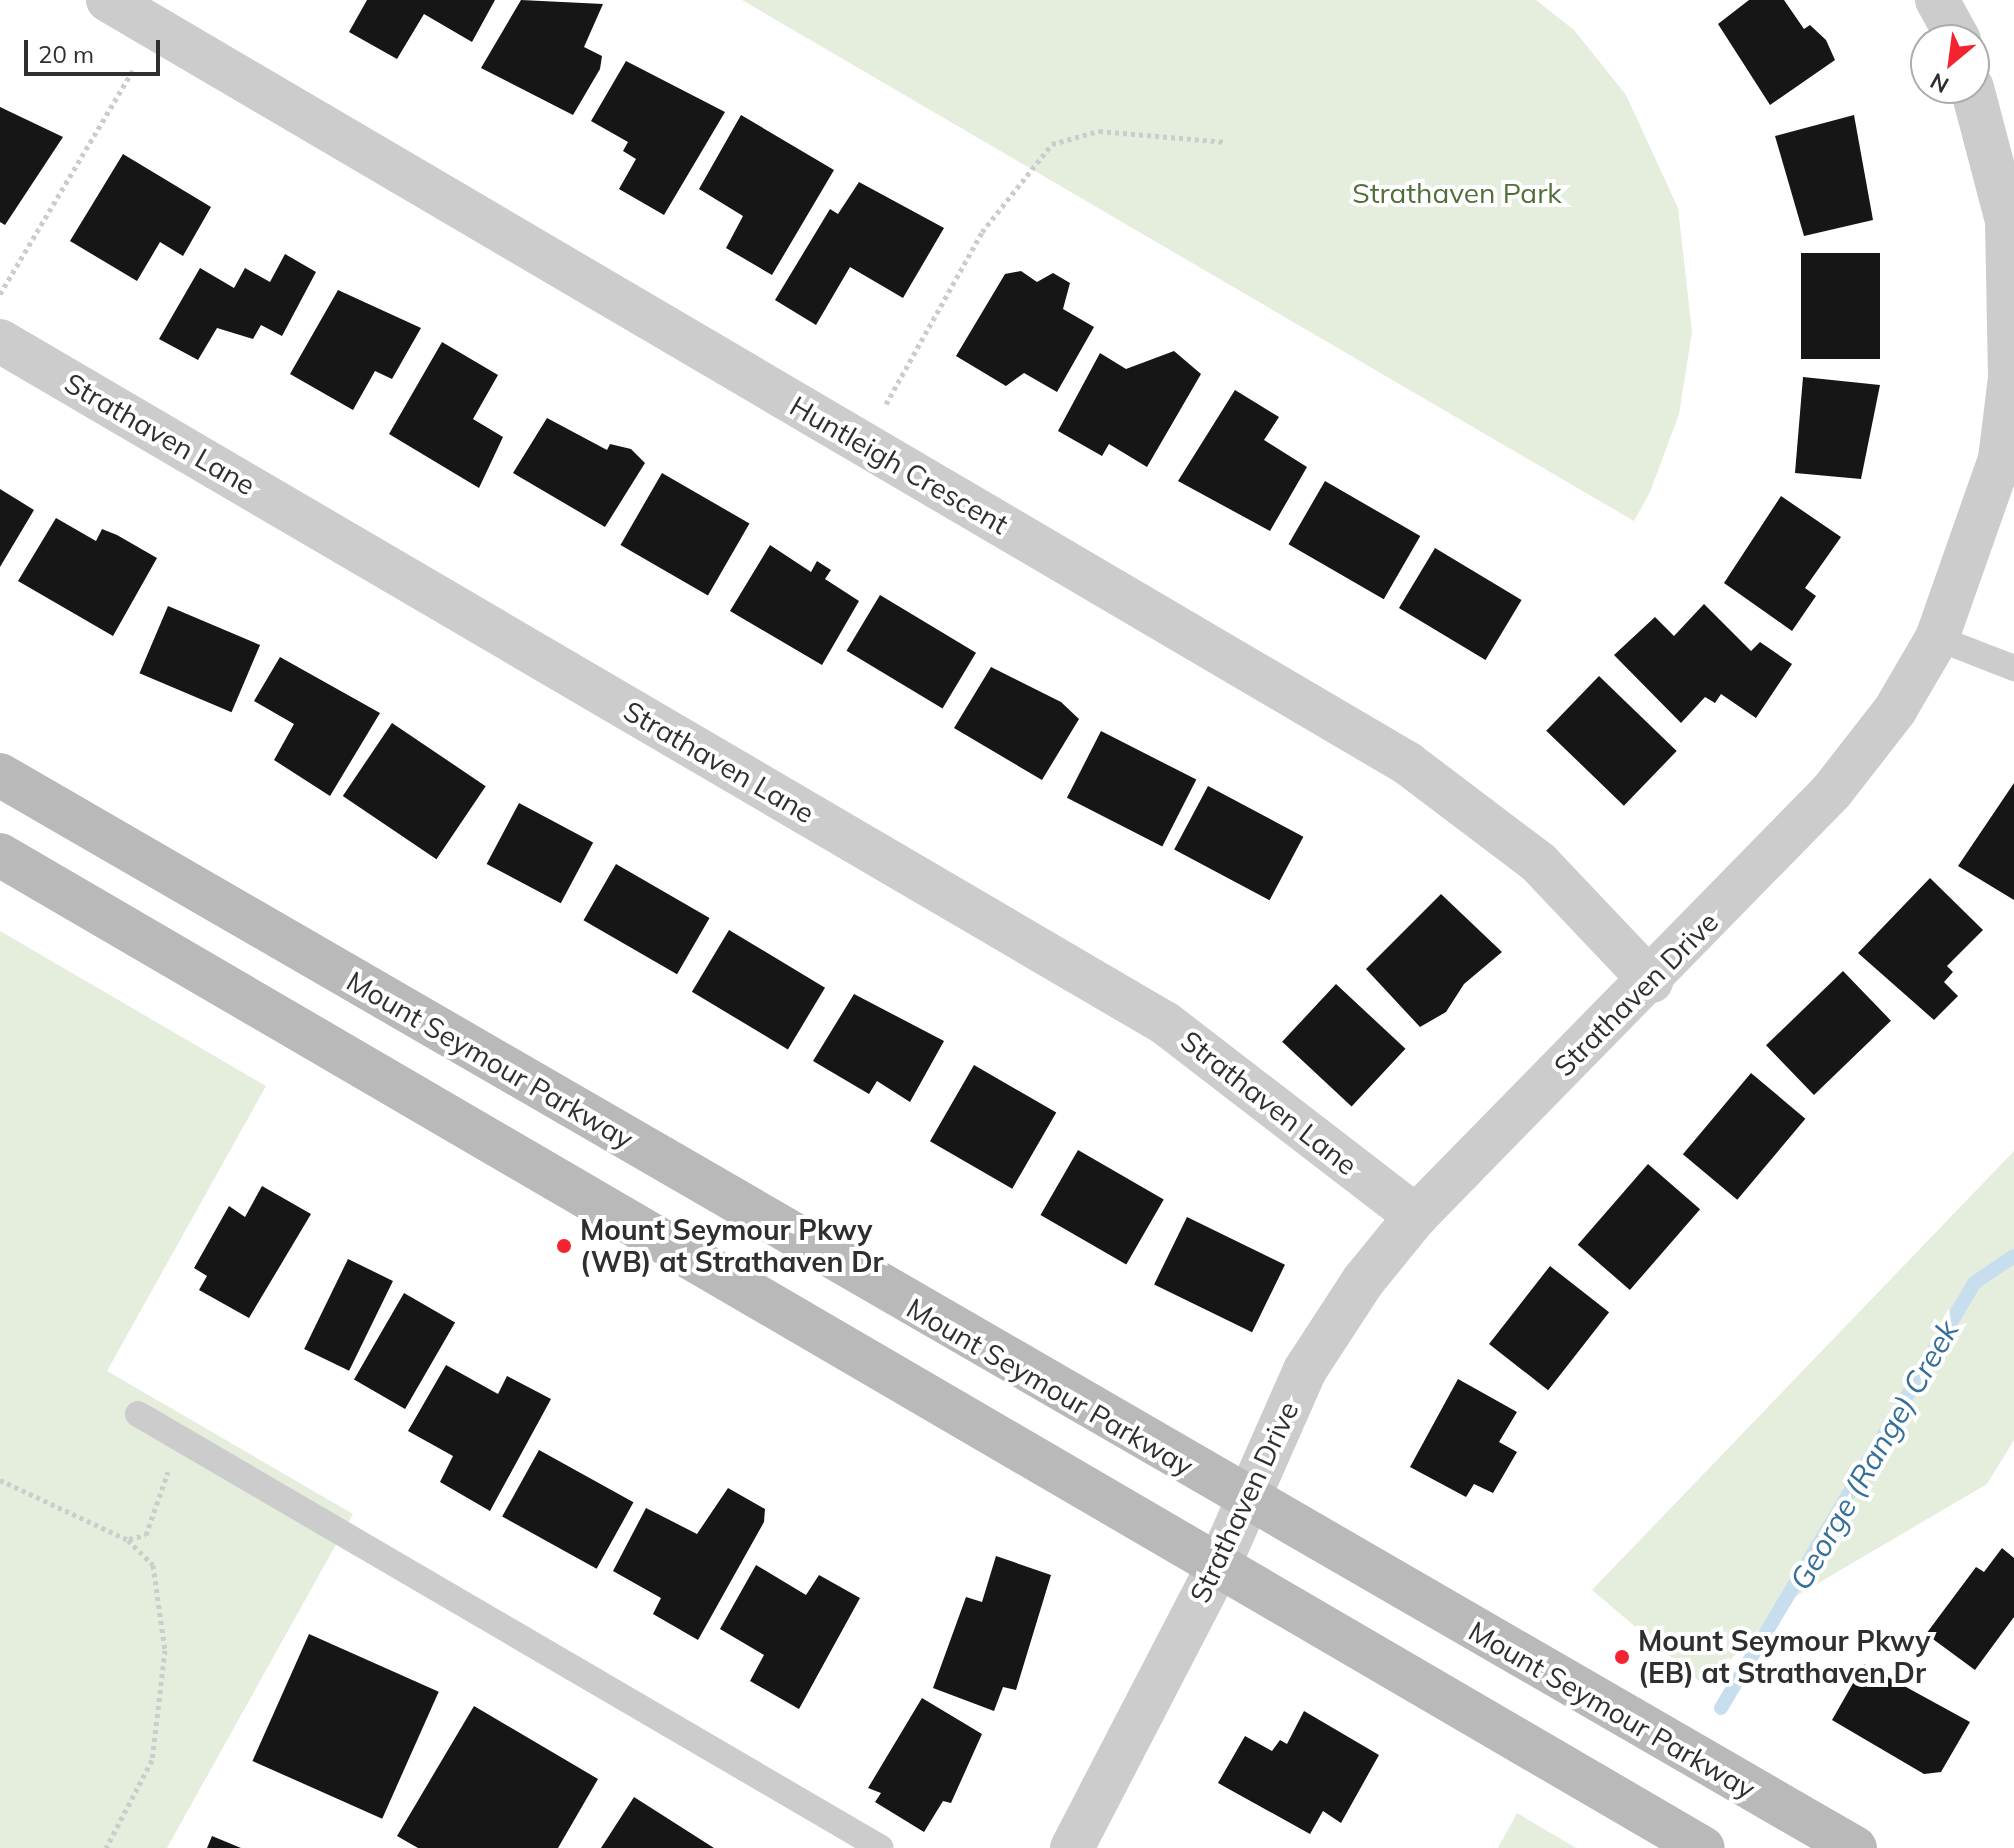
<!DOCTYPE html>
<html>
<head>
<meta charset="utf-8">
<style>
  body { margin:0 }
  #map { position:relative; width:2014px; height:1848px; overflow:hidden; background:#fff; font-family:Mulish,sans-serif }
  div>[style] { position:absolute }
  .green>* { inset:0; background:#e5eddc }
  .stream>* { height:14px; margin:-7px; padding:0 7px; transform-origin:7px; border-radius:7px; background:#c7deef }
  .building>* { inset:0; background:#161616; transform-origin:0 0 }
  .path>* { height:5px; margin-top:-2.5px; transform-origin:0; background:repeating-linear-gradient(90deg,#ccc 0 4px,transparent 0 8px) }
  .lane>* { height:26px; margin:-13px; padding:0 13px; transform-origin:13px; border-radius:13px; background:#ccc }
  .street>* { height:44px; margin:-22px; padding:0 22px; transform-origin:22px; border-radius:22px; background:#ccc }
  .secondary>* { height:44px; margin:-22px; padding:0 22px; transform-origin:22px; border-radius:22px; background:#b9b9b9 }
  .dots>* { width:22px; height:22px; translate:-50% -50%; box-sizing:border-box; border:4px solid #fff; border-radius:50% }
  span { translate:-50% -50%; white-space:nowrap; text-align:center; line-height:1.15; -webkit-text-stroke:8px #fff; paint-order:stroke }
  .park-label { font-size:28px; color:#516f39 }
  .street-label { font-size:28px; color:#2f2f2f }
  .poi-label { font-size:28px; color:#2f2f2f; font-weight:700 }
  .left { translate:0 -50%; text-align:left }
  .water-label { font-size:30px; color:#367098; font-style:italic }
  .north { position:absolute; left:1910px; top:24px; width:80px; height:80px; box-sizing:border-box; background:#fff; border:2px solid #acacac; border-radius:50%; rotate:209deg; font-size:22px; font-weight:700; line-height:32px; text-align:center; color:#2f2f2f }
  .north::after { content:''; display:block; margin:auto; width:28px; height:36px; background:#f3242f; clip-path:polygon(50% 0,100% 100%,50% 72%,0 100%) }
  .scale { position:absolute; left:24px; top:40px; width:136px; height:36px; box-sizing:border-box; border:4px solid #2f2f2f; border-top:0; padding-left:10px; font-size:24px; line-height:28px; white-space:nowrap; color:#2f2f2f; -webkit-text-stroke:6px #fff; paint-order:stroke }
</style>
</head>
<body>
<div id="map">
  <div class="green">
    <div style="clip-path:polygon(742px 0,1536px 0,1574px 30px,1626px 95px,1678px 208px,1692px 332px,1679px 414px,1650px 492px,1634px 521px)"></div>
    <div style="clip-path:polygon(0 931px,266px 1086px,107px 1371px,353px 1514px,167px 1848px,0 1848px)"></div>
    <div style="clip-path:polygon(2014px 1151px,2014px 1440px,1987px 1484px,1786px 1602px,1705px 1686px,1592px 1590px)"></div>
    <div style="clip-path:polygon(1517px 1813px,1576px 1848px,1498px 1848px)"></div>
  </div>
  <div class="stream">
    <div style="left:1721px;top:1708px;width:495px;rotate:-59.2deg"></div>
    <div style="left:1974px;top:1283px;width:48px;rotate:-34deg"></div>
  </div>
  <div class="building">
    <div style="clip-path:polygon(367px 0,495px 0,472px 42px,424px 14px,397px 59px,349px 32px)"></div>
    <div style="clip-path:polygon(521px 0,603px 4px,584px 47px,602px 56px,600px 69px,573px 115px,481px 68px)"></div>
    <div style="clip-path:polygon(1749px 0,1784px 0,1804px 29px,1810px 25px,1826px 40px,1835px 60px,1770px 105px,1718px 24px)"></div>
    <div style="clip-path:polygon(626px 61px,725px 112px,664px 215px,619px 189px,636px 159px,623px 151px,628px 142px,591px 121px)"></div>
    <div style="clip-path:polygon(0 107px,63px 137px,5px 225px,0 222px)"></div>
    <div style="clip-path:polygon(741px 115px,834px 170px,772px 275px,726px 248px,743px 216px,699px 189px)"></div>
    <div style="clip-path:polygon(1854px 115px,1873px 220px,1804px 236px,1775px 136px)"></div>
    <div style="clip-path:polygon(123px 154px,211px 207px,183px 256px,160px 242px,137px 281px,70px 241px)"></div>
    <div style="clip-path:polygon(859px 182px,944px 228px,903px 298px,850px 267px,816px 325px,775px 300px,830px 209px,838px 214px)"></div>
    <div style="left:1801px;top:253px;width:79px;height:106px"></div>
    <div style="clip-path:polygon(285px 254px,316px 272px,282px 336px,261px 325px,253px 339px,217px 328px,198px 360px,159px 339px,200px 268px,234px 288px,245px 268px,270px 282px)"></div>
    <div style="clip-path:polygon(1021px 271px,1037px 282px,1053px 273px,1070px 283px,1063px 309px,1094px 327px,1057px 392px,1024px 373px,1006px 386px,956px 356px,1005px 274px)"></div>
    <div style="clip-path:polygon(338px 290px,421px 328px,392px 379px,375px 371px,353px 410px,290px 374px)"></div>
    <div style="clip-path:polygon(442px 342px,498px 375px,473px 419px,503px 437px,479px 488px,389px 434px)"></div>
    <div style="clip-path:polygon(1174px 351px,1201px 374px,1147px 467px,1109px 444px,1102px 456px,1058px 431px,1100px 353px,1126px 369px)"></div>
    <div style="clip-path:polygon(1803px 377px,1880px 385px,1861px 479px,1795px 473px)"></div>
    <div style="clip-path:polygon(1235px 390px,1279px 417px,1264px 440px,1307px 467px,1270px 531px,1178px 481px)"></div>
    <div style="clip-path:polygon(547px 418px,607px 450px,610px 444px,631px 449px,645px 463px,605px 527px,513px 473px)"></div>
    <div style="left:662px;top:473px;width:101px;height:83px;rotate:30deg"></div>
    <div style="left:1325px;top:481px;width:110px;height:73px;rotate:30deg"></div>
    <div style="clip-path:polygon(0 489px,34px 510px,0 567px)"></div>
    <div style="clip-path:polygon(1781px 496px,1841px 537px,1805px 588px,1816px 596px,1792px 631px,1724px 583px)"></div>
    <div style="clip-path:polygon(56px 518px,96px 541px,102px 529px,117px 535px,157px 558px,113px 636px,18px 581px)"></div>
    <div style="clip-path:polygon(770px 545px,811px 572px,817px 561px,831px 570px,825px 579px,859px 601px,822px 665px,730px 611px)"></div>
    <div style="left:1435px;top:548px;width:101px;height:70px;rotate:31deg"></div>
    <div style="left:880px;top:595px;width:112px;height:65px;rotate:31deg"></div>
    <div style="clip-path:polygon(1704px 604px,1751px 651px,1760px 642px,1792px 664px,1756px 718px,1721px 694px,1715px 703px,1705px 697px,1681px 723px,1614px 655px,1655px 617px,1674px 636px)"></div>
    <div style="left:168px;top:606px;width:100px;height:73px;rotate:23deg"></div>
    <div style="clip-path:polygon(280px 657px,380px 713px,330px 796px,274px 760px,294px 724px,254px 701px)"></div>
    <div style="clip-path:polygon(991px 667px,1061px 702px,1079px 719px,1042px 780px,954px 728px)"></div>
    <div style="left:1599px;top:676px;width:108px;height:76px;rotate:44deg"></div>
    <div style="left:392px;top:723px;width:113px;height:88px;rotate:34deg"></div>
    <div style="left:1101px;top:731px;width:107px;height:75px;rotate:27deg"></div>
    <div style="clip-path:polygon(2014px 783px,2014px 900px,1958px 866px)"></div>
    <div style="left:1208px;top:786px;width:108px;height:72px;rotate:28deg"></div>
    <div style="left:519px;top:803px;width:84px;height:69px;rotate:28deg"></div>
    <div style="left:616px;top:864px;width:108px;height:65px;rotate:30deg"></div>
    <div style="clip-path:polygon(1930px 878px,1983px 930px,1947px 966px,1953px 972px,1944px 982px,1958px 996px,1934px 1020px,1858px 953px)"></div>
    <div style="clip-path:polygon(1441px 894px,1502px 952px,1464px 984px,1446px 1012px,1420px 1027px,1366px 969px)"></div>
    <div style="left:729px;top:930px;width:112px;height:72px;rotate:31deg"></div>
    <div style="left:1843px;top:971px;width:69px;height:107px;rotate:46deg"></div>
    <div style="left:1336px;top:984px;width:95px;height:79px;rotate:43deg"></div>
    <div style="clip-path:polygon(854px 994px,944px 1041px,910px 1102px,877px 1081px,869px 1094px,813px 1061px)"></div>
    <div style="left:974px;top:1065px;width:95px;height:88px;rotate:30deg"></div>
    <div style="left:1751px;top:1073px;width:71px;height:106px;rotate:40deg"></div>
    <div style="left:1078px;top:1150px;width:99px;height:75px;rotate:30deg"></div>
    <div style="left:1648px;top:1164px;width:69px;height:107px;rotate:41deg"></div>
    <div style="clip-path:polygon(262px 1186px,311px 1214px,249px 1318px,199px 1290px,207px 1276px,194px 1268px,229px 1206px,245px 1217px)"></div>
    <div style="left:1187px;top:1217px;width:109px;height:75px;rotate:26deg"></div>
    <div style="left:348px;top:1259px;width:50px;height:100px;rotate:26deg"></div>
    <div style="left:1550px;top:1266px;width:75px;height:99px;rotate:38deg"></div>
    <div style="left:404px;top:1293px;width:59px;height:100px;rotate:30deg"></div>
    <div style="clip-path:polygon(446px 1365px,498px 1394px,507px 1376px,551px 1399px,490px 1511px,440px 1482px,453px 1456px,408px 1431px)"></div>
    <div style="clip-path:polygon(1458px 1379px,1517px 1412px,1499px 1442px,1517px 1452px,1493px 1493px,1474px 1484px,1466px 1497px,1410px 1467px)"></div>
    <div style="left:539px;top:1450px;width:108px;height:76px;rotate:29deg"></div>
    <div style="clip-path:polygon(728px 1488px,765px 1509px,764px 1522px,698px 1640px,653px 1614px,661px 1598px,613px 1571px,646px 1508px,697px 1534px)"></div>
    <div style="clip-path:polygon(2002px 1548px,2014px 1558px,2014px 1617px,1975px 1670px,1926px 1634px,1976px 1567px,1984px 1572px)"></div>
    <div style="clip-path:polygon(996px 1556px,1051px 1575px,1016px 1690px,1003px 1687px,994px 1711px,933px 1688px,966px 1597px,982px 1602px)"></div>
    <div style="clip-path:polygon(756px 1565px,806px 1595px,819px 1575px,860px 1598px,799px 1709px,750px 1681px,764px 1655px,720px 1629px)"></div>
    <div style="left:309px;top:1634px;width:142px;height:139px;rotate:24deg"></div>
    <div style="clip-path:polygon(1864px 1664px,1970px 1722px,1941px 1772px,1924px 1774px,1832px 1720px)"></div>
    <div style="clip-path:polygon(922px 1698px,982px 1734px,951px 1803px,943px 1801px,924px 1832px,875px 1802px,881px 1793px,868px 1788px)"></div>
    <div style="clip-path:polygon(474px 1706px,598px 1779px,558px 1848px,418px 1848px,397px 1836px)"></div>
    <div style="clip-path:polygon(1304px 1711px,1379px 1755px,1341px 1823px,1323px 1811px,1310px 1834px,1218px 1783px,1245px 1736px,1272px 1751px,1280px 1740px,1287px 1744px)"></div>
    <div style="clip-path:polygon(634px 1797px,714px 1848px,601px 1848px)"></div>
    <div style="clip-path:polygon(212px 1836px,241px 1848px,207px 1848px)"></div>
  </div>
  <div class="path">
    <div style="left:0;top:294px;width:263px;rotate:-59.3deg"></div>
    <div style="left:886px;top:404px;width:197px;rotate:-60.8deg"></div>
    <div style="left:982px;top:232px;width:112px;rotate:-51.5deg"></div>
    <div style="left:1052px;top:144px;width:49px;rotate:-15.5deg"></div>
    <div style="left:1099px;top:131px;width:128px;rotate:4.9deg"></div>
    <div style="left:0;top:1480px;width:141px;rotate:25.1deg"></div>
    <div style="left:128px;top:1540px;width:35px;rotate:45deg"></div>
    <div style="left:153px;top:1565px;width:86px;rotate:82deg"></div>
    <div style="left:165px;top:1650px;width:111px;rotate:96.7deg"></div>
    <div style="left:152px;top:1760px;width:99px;rotate:117.6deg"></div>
    <div style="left:129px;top:1539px;width:17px;rotate:-13deg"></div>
    <div style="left:146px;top:1535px;width:67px;rotate:-70.8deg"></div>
  </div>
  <div class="lane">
    <div style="left:1937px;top:638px;width:83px;rotate:21.3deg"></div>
    <div style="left:138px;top:1414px;width:860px;rotate:30.29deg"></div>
  </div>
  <div class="street">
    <div style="left:108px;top:0;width:1507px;rotate:30.43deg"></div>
    <div style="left:1407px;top:763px;width:166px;rotate:37.1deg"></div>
    <div style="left:1539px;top:863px;width:163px;rotate:46.5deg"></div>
    <div style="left:1937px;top:0;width:46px;rotate:61.2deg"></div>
    <div style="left:0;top:341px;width:1350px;rotate:30.35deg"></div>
    <div style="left:1165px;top:1023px;width:317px;rotate:37.6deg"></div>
    <div style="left:1072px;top:1848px;width:319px;rotate:-62.6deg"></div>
    <div style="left:1219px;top:1565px;width:213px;rotate:-66.2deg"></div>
    <div style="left:1305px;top:1370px;width:106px;rotate:-56.9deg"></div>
    <div style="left:1363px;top:1281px;width:84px;rotate:-50.8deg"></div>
    <div style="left:1416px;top:1216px;width:595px;rotate:-45.61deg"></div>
    <div style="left:1832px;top:791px;width:103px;rotate:-52.1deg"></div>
    <div style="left:1895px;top:710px;width:83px;rotate:-59.7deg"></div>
    <div style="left:1937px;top:638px;width:190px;rotate:-70.6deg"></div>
    <div style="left:2000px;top:459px;width:82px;rotate:-83deg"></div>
    <div style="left:2010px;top:378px;width:157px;rotate:-91.1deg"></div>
    <div style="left:2007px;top:221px;width:138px;rotate:-104.7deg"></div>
  </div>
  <div class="secondary">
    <div style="left:0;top:775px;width:2143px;rotate:30.05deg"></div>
    <div style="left:0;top:855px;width:1971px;rotate:30.25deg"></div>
  </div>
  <div class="dots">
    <div style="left:564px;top:1246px;background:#f3242f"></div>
    <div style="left:1622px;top:1657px;background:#f3242f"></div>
  </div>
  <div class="park-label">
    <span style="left:1457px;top:193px">Strathaven Park</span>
  </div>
  <div class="street-label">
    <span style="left:160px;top:434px;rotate:30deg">Strathaven Lane</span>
    <span style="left:899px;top:465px;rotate:30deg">Huntleigh Crescent</span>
    <span style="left:719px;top:762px;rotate:30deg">Strathaven Lane</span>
    <span style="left:1636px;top:994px;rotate:-45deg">Strathaven Drive</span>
    <span style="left:490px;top:1060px;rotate:30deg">Mount Seymour Parkway</span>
    <span style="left:1269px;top:1103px;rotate:38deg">Strathaven Lane</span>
    <span style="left:1050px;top:1387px;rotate:30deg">Mount Seymour Parkway</span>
    <span style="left:1244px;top:1502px;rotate:-65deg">Strathaven Drive</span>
    <span style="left:1612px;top:1710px;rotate:30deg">Mount Seymour Parkway</span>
  </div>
  <div class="poi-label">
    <span class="left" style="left:580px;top:1246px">Mount Seymour Pkwy<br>(WB) at Strathaven Dr</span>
    <span class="left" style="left:1638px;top:1657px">Mount Seymour Pkwy<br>(EB) at Strathaven Dr</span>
  </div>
  <div class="water-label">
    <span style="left:1874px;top:1455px;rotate:-60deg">George (Range) Creek</span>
  </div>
  <div class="north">N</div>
  <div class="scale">20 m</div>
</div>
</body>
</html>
